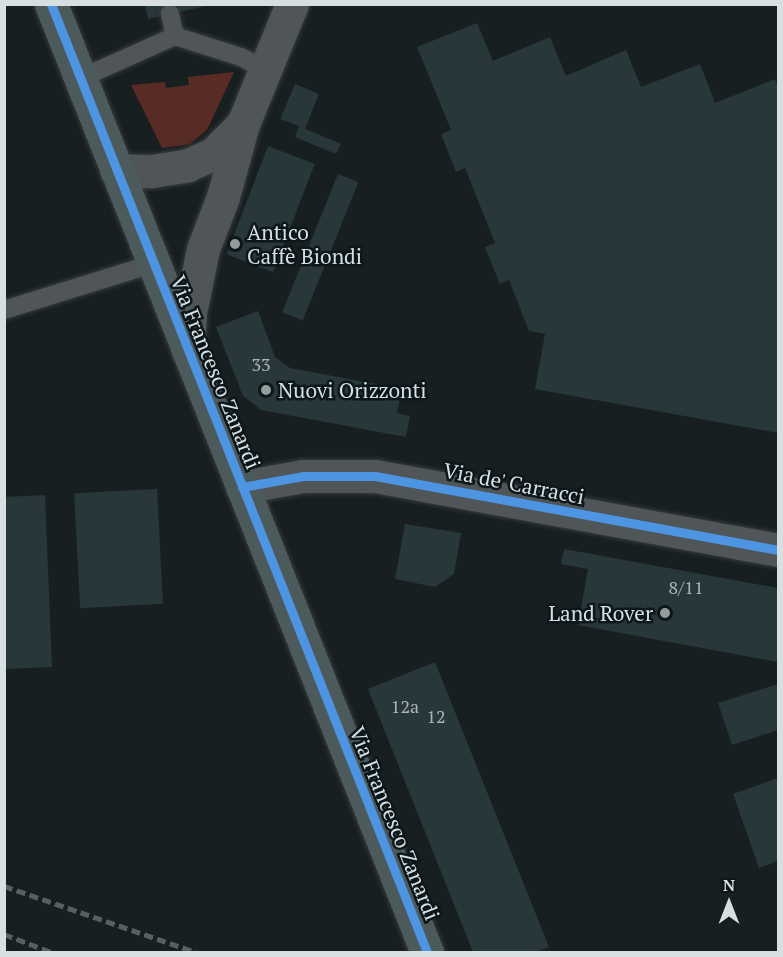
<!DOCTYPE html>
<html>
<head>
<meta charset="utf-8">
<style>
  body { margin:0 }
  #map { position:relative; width:783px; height:957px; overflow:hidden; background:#181f20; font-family:"PT Serif",serif }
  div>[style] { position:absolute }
  .green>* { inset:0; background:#582b24 }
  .building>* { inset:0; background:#28373a; transform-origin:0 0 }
  .roads { filter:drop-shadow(0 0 2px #363b3c) drop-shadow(0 0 2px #363b3c) }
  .lane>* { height:18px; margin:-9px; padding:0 9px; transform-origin:9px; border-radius:9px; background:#505657 }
  .street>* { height:33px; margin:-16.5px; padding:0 16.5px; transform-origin:16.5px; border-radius:16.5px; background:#505657 }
  .secondary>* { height:33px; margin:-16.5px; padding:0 16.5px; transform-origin:16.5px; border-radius:16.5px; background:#505657 }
  .primary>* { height:33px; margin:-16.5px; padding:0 16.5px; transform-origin:16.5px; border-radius:16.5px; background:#4c5a5c }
  .rail>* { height:4.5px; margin-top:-2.25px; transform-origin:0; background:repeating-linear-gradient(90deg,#595f60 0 9px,transparent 0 13.5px) }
  .cycleway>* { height:9px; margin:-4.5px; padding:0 4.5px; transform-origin:4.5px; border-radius:4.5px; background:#4d94e3 }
  .dots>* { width:16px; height:16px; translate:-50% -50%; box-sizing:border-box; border:3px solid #0b171b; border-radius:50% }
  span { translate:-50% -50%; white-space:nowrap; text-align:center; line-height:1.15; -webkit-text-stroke:5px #0b171b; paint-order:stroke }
  .number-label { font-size:18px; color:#abb5b7 }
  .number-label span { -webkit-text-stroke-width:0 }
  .poi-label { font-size:21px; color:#d7dfe1 }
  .left { translate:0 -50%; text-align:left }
  .right { translate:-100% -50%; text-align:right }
  .street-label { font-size:21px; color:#d7dfe1 }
  .frame { position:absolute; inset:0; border:6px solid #d7dfe1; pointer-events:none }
  .north { position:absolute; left:699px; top:873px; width:60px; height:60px; -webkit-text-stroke:4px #0b171b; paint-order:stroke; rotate:0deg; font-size:16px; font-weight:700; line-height:24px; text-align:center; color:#d7dfe1 }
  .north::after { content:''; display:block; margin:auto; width:21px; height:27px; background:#d7dfe1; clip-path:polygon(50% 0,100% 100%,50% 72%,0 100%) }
</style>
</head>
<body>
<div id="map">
  <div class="green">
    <div style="clip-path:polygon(234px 72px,207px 130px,190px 144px,162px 148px,131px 85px,165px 82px,166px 88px,189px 85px,188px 77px)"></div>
  </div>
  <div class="building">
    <div style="clip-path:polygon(145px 4px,210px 4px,210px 5px,148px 19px)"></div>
    <div style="clip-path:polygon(477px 23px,493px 61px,550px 37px,566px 76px,626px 50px,641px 87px,700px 64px,715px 103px,775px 79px,778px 87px,778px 433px,535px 389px,545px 334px,529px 331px,509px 280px,500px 284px,485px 247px,495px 243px,465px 168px,456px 172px,441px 134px,451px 130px,417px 47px)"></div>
    <div style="clip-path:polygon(295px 84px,319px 94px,305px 129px,341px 144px,336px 154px,295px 137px,299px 126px,280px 119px)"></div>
    <div style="left:268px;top:146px;width:50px;height:116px;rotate:21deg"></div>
    <div style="left:338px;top:174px;width:22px;height:149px;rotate:22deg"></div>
    <div style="clip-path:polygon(258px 311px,275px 357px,290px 368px,402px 389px,397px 413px,410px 416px,406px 437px,261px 410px,243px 396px,216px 327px)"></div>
    <div style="left:157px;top:489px;width:115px;height:83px;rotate:87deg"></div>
    <div style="clip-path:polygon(45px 495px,52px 667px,4px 669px,4px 497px)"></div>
    <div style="clip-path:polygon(405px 524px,461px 533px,454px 574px,435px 587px,395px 579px)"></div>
    <div style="clip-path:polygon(564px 549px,778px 588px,778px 662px,578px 625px,588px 569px,561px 564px)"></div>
    <div style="clip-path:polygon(435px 662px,549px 947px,536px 952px,473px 952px,368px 689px)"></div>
    <div style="clip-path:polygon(778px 684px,778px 730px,732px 745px,718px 703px)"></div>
    <div style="clip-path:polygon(778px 778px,778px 861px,759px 868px,733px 794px)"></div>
  </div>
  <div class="roads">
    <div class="lane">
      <div style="left:175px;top:36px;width:69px;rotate:17.7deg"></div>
      <div style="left:241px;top:57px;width:27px;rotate:28deg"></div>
      <div style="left:79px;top:79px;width:105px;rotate:-24.1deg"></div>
      <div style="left:175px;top:36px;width:23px;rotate:-103deg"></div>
      <div style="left:4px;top:310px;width:156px;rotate:-17.2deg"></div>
    </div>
    <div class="street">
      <div style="left:116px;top:170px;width:36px;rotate:2deg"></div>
      <div style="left:152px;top:171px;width:36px;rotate:-9deg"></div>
      <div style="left:188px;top:165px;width:27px;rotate:-24deg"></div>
      <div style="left:213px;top:154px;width:42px;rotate:-45deg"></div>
      <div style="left:188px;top:351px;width:38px;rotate:-87deg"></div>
      <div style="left:190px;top:313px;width:65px;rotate:-78.5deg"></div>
      <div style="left:203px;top:249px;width:56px;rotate:-69deg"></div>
      <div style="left:223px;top:197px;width:76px;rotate:-74.7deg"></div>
      <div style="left:243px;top:124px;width:130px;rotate:-67.8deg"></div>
    </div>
    <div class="secondary">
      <div style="left:242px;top:487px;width:62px;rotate:-10.2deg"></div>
      <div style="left:303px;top:476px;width:72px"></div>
      <div style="left:375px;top:476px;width:410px;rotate:10.4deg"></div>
    </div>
    <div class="primary">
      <div style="left:51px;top:4px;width:1020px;rotate:68.37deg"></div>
    </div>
  </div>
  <div class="rail">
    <div style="left:4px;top:886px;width:203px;rotate:19deg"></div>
    <div style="left:4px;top:934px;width:50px;rotate:21deg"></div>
    <div style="left:4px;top:952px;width:1px"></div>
  </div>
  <div class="cycleway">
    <div style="left:51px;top:4px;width:1020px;rotate:68.37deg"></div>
    <div style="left:242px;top:487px;width:62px;rotate:-10.2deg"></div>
    <div style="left:303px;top:476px;width:72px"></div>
    <div style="left:375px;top:476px;width:410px;rotate:10.4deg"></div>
  </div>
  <div class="dots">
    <div style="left:235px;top:244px;background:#949c9d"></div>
    <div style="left:266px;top:390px;background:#949c9d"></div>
    <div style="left:665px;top:613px;background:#949c9d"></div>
  </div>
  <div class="number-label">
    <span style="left:261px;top:364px">33</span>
    <span style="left:686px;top:587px">8/11</span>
    <span style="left:405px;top:706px">12a</span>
    <span style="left:436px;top:716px">12</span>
  </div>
  <div class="poi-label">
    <span class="left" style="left:247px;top:244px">Antico<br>Caffè Biondi</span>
    <span class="left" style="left:278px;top:390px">Nuovi Orizzonti</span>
    <span class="right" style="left:653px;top:613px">Land Rover</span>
  </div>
  <div class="street-label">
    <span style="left:216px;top:372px;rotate:68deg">Via Francesco Zanardi</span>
    <span style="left:514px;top:483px;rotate:11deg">Via de' Carracci</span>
    <span style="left:395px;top:823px;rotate:68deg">Via Francesco Zanardi</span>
  </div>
  <div class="frame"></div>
  <div class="north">N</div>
</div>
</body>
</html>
